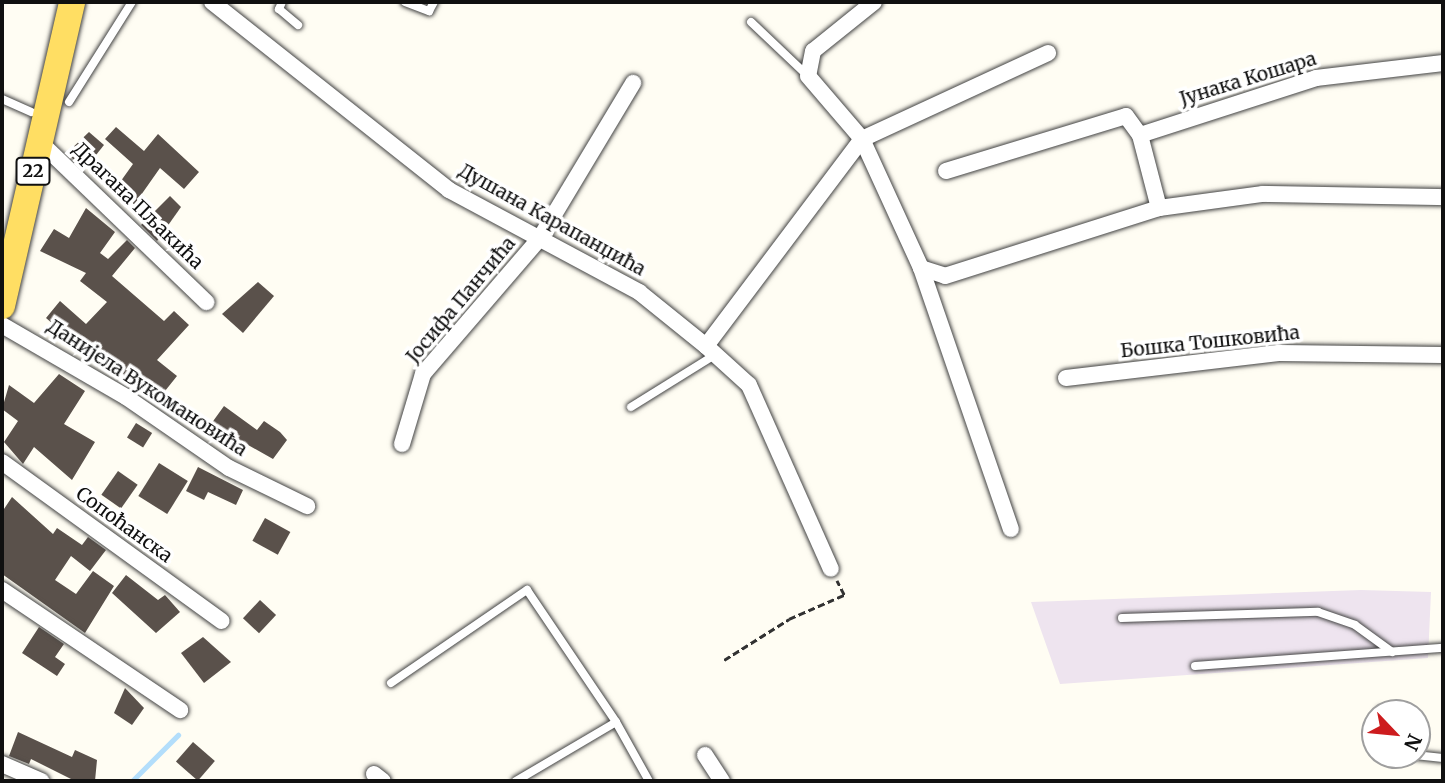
<!DOCTYPE html>
<html>
<head>
<meta charset="utf-8">
<style>
  body { margin:0 }
  #map { position:relative; width:1445px; height:783px; overflow:hidden; background:#fffdf3; font-family:Merriweather,serif }
  div>[style] { position:absolute }
  .industrial>* { inset:0; background:#eee4ef }
  .stream>* { height:4.5px; margin:-2.25px; padding:0 2.25px; transform-origin:2.25px; border-radius:2.25px; background:#b3defb }
  .building>* { inset:0; background:#5a514b; transform-origin:0 0 }
  .path>* { height:2.5px; margin-top:-1.25px; transform-origin:0; background:repeating-linear-gradient(90deg,#323232 0 7px,transparent 0 10.5px) }
  .roads { filter:drop-shadow(0 0 2px #434343) drop-shadow(0 0 2px #434343) }
  .lane>* { height:8px; margin:-4px; padding:0 4px; transform-origin:4px; border-radius:4px; background:#fff }
  .street>* { height:16px; margin:-8px; padding:0 8px; transform-origin:8px; border-radius:8px; background:#fff }
  .primary>* { height:26px; margin:-13px; padding:0 13px; transform-origin:13px; border-radius:13px; background:#ffde63 }
  span { translate:-50% -50%; white-space:nowrap; text-align:center; line-height:1.15; -webkit-text-stroke:7px #fff; paint-order:stroke }
  .shield-label span { padding:2px 5px; background:#fff; border:2px solid; border-radius:5px; -webkit-text-stroke-width:0 }
  .shield-label { font-size:18px; color:#101010; font-weight:700 }
  .street-label { font-size:19px; color:#101010 }
  .frame { position:absolute; inset:0; border:4px solid #101010; pointer-events:none }
  .north { position:absolute; left:1361px; top:699px; width:70px; height:70px; box-sizing:border-box; background:#fff; border:2px solid #9f9f9f; border-radius:50%; rotate:116deg; font-size:19px; font-weight:700; line-height:28px; text-align:center; color:#101010 }
  .north::after { content:''; display:block; margin:auto; width:24px; height:32px; background:#cd1c1e; clip-path:polygon(50% 0,100% 100%,50% 72%,0 100%) }
</style>
</head>
<body>
<div id="map">
  <div class="industrial">
    <div style="clip-path:polygon(1361px 590px,1431px 592px,1428px 658px,1060px 684px,1031px 602px)"></div>
  </div>
  <div class="stream">
    <div style="left:132px;top:781px;width:65px;rotate:-45deg"></div>
  </div>
  <div class="building">
    <div style="clip-path:polygon(116px 127px,144px 151px,158px 134px,199px 172px,184px 189px,160px 168px,134px 205px,118px 185px,133px 164px,105px 139px)"></div>
    <div style="clip-path:polygon(89px 132px,104px 145px,84px 170px,67px 153px)"></div>
    <div style="clip-path:polygon(170px 196px,181px 207px,157px 241px,141px 225px)"></div>
    <div style="clip-path:polygon(86px 208px,115px 232px,100px 253px,108px 259px,127px 240px,135px 248px,112px 276px,164px 321px,174px 311px,189px 325px,157px 360px,177px 376px,157px 401px,70px 347px,74px 342px,46px 318px,60px 301px,86px 324px,107px 302px,80px 281px,86px 273px,40px 251px,54px 229px,69px 238px)"></div>
    <div style="clip-path:polygon(258px 282px,274px 296px,243px 333px,222px 314px)"></div>
    <div style="clip-path:polygon(59px 374px,85px 391px,64px 424px,95px 442px,72px 480px,34px 447px,23px 464px,4px 442px,18px 421px,2px 409px,9px 385px,34px 403px)"></div>
    <div style="clip-path:polygon(224px 406px,257px 430px,264px 421px,280px 432px,287px 440px,273px 459px,211px 424px)"></div>
    <div style="left:136px;top:423px;width:19px;height:17px;rotate:32deg"></div>
    <div style="left:159px;top:463px;width:34px;height:39px;rotate:32deg"></div>
    <div style="clip-path:polygon(198px 467px,243px 490px,236px 505px,208px 492px,204px 500px,186px 491px)"></div>
    <div style="left:118px;top:471px;width:24px;height:29px;rotate:35deg"></div>
    <div style="clip-path:polygon(12px 497px,53px 534px,57px 528px,82px 545px,88px 537px,106px 550px,90px 571px,71px 556px,55px 580px,76px 594px,93px 571px,114px 586px,85px 633px,2px 574px,2px 512px)"></div>
    <div style="left:265px;top:518px;width:29px;height:26px;rotate:29deg"></div>
    <div style="clip-path:polygon(126px 575px,158px 600px,165px 595px,180px 612px,156px 633px,112px 593px)"></div>
    <div style="left:260px;top:600px;width:22px;height:25px;rotate:43deg"></div>
    <div style="clip-path:polygon(39px 627px,64px 644px,55px 657px,65px 664px,57px 676px,22px 653px)"></div>
    <div style="clip-path:polygon(203px 637px,231px 662px,204px 683px,181px 653px)"></div>
    <div style="clip-path:polygon(125px 688px,144px 708px,132px 725px,114px 713px)"></div>
    <div style="clip-path:polygon(18px 732px,72px 757px,75px 750px,97px 760px,95px 781px,75px 781px,31px 759px,29px 764px,9px 756px)"></div>
    <div style="left:193px;top:742px;width:29px;height:26px;rotate:41deg"></div>
  </div>
  <div class="path">
    <div style="left:724px;top:660px;width:77px;rotate:-32.2deg"></div>
    <div style="left:789px;top:619px;width:60px;rotate:-23.6deg"></div>
    <div style="left:844px;top:595px;width:16px;rotate:-117deg"></div>
  </div>
  <div class="roads">
    <div class="lane">
      <div style="left:282px;top:2px;width:8px;rotate:113deg"></div>
      <div style="left:279px;top:9px;width:25px;rotate:40deg"></div>
      <div style="left:405px;top:2px;width:26px;rotate:21deg"></div>
      <div style="left:429px;top:11px;width:10px;rotate:-61deg"></div>
      <div style="left:751px;top:22px;width:79px;rotate:43.5deg"></div>
      <div style="left:2px;top:99px;width:32px;rotate:24deg"></div>
      <div style="left:69px;top:102px;width:118px;rotate:-57.8deg"></div>
      <div style="left:631px;top:407px;width:100px;rotate:-31.9deg"></div>
      <div style="left:1122px;top:618px;width:196px;rotate:-1.8deg"></div>
      <div style="left:1318px;top:612px;width:39px;rotate:19deg"></div>
      <div style="left:1355px;top:625px;width:46px;rotate:36.1deg"></div>
      <div style="left:1195px;top:666px;width:249px;rotate:-4.2deg"></div>
      <div style="left:391px;top:683px;width:165px;rotate:-34.4deg"></div>
      <div style="left:527px;top:590px;width:159px;rotate:56deg"></div>
      <div style="left:1381px;top:711px;width:2px;rotate:63deg"></div>
      <div style="left:1415px;top:755px;width:28px;rotate:6deg"></div>
      <div style="left:516px;top:781px;width:116px;rotate:-30.5deg"></div>
      <div style="left:616px;top:722px;width:68px;rotate:60.8deg"></div>
    </div>
    <div class="street">
      <div style="left:212px;top:2px;width:303px;rotate:38.4deg"></div>
      <div style="left:449px;top:190px;width:216px;rotate:28.2deg"></div>
      <div style="left:639px;top:292px;width:86px;rotate:38.9deg"></div>
      <div style="left:706px;top:346px;width:259px;rotate:-53deg"></div>
      <div style="left:862px;top:139px;width:142px;rotate:65.4deg"></div>
      <div style="left:921px;top:268px;width:25px;rotate:18deg"></div>
      <div style="left:945px;top:276px;width:225px;rotate:-17.6deg"></div>
      <div style="left:1159px;top:208px;width:105px;rotate:-7.7deg"></div>
      <div style="left:1263px;top:194px;width:180px;rotate:1deg"></div>
      <div style="left:874px;top:2px;width:78px;rotate:141.2deg"></div>
      <div style="left:813px;top:51px;width:25px;rotate:101deg"></div>
      <div style="left:808px;top:76px;width:83px;rotate:49.4deg"></div>
      <div style="left:862px;top:139px;width:205px;rotate:-24.8deg"></div>
      <div style="left:40px;top:142px;width:231px;rotate:43.9deg"></div>
      <div style="left:946px;top:171px;width:188px;rotate:-17deg"></div>
      <div style="left:1126px;top:116px;width:24px;rotate:54deg"></div>
      <div style="left:1159px;top:208px;width:75px;rotate:-104.6deg"></div>
      <div style="left:1140px;top:135px;width:185px;rotate:-17.9deg"></div>
      <div style="left:1316px;top:78px;width:128px;rotate:-6.7deg"></div>
      <div style="left:921px;top:268px;width:276px;rotate:71deg"></div>
      <div style="left:2px;top:325px;width:143px;rotate:30.1deg"></div>
      <div style="left:126px;top:397px;width:125px;rotate:34.6deg"></div>
      <div style="left:229px;top:468px;width:87px;rotate:26deg"></div>
      <div style="left:706px;top:346px;width:58px;rotate:42.2deg"></div>
      <div style="left:749px;top:385px;width:201px;rotate:66deg"></div>
      <div style="left:1066px;top:378px;width:214px;rotate:-6.7deg"></div>
      <div style="left:1279px;top:353px;width:164px;rotate:0.7deg"></div>
      <div style="left:402px;top:444px;width:73px;rotate:-73.3deg"></div>
      <div style="left:423px;top:374px;width:179px;rotate:-49.3deg"></div>
      <div style="left:540px;top:238px;width:181px;rotate:-59deg"></div>
      <div style="left:2px;top:462px;width:271px;rotate:35.9deg"></div>
      <div style="left:2px;top:590px;width:215px;rotate:34deg"></div>
      <div style="left:705px;top:755px;width:31px;rotate:57deg"></div>
      <div style="left:2px;top:764px;width:43px;rotate:23.6deg"></div>
      <div style="left:374px;top:774px;width:11px;rotate:38deg"></div>
    </div>
    <div class="primary">
      <div style="left:2px;top:306px;width:312px;rotate:-77deg"></div>
    </div>
  </div>
  <div class="shield-label">
    <span style="left:33px;top:171px">22</span>
  </div>
  <div class="street-label">
    <span style="left:1248px;top:79px;rotate:-17deg">Јунака Кошара</span>
    <span style="left:138px;top:206px;rotate:44deg">Драгана Пљакића</span>
    <span style="left:552px;top:220px;rotate:29deg">Душана Карапанџића</span>
    <span style="left:461px;top:300px;rotate:-50deg">Јосифа Панчића</span>
    <span style="left:1210px;top:342px;rotate:-6deg">Бошка Тошковића</span>
    <span style="left:147px;top:388px;rotate:33deg">Данијела Вукомановића</span>
    <span style="left:124px;top:525px;rotate:36deg">Сопоћанска</span>
  </div>
  <div class="frame"></div>
  <div class="north">N</div>
</div>
</body>
</html>
